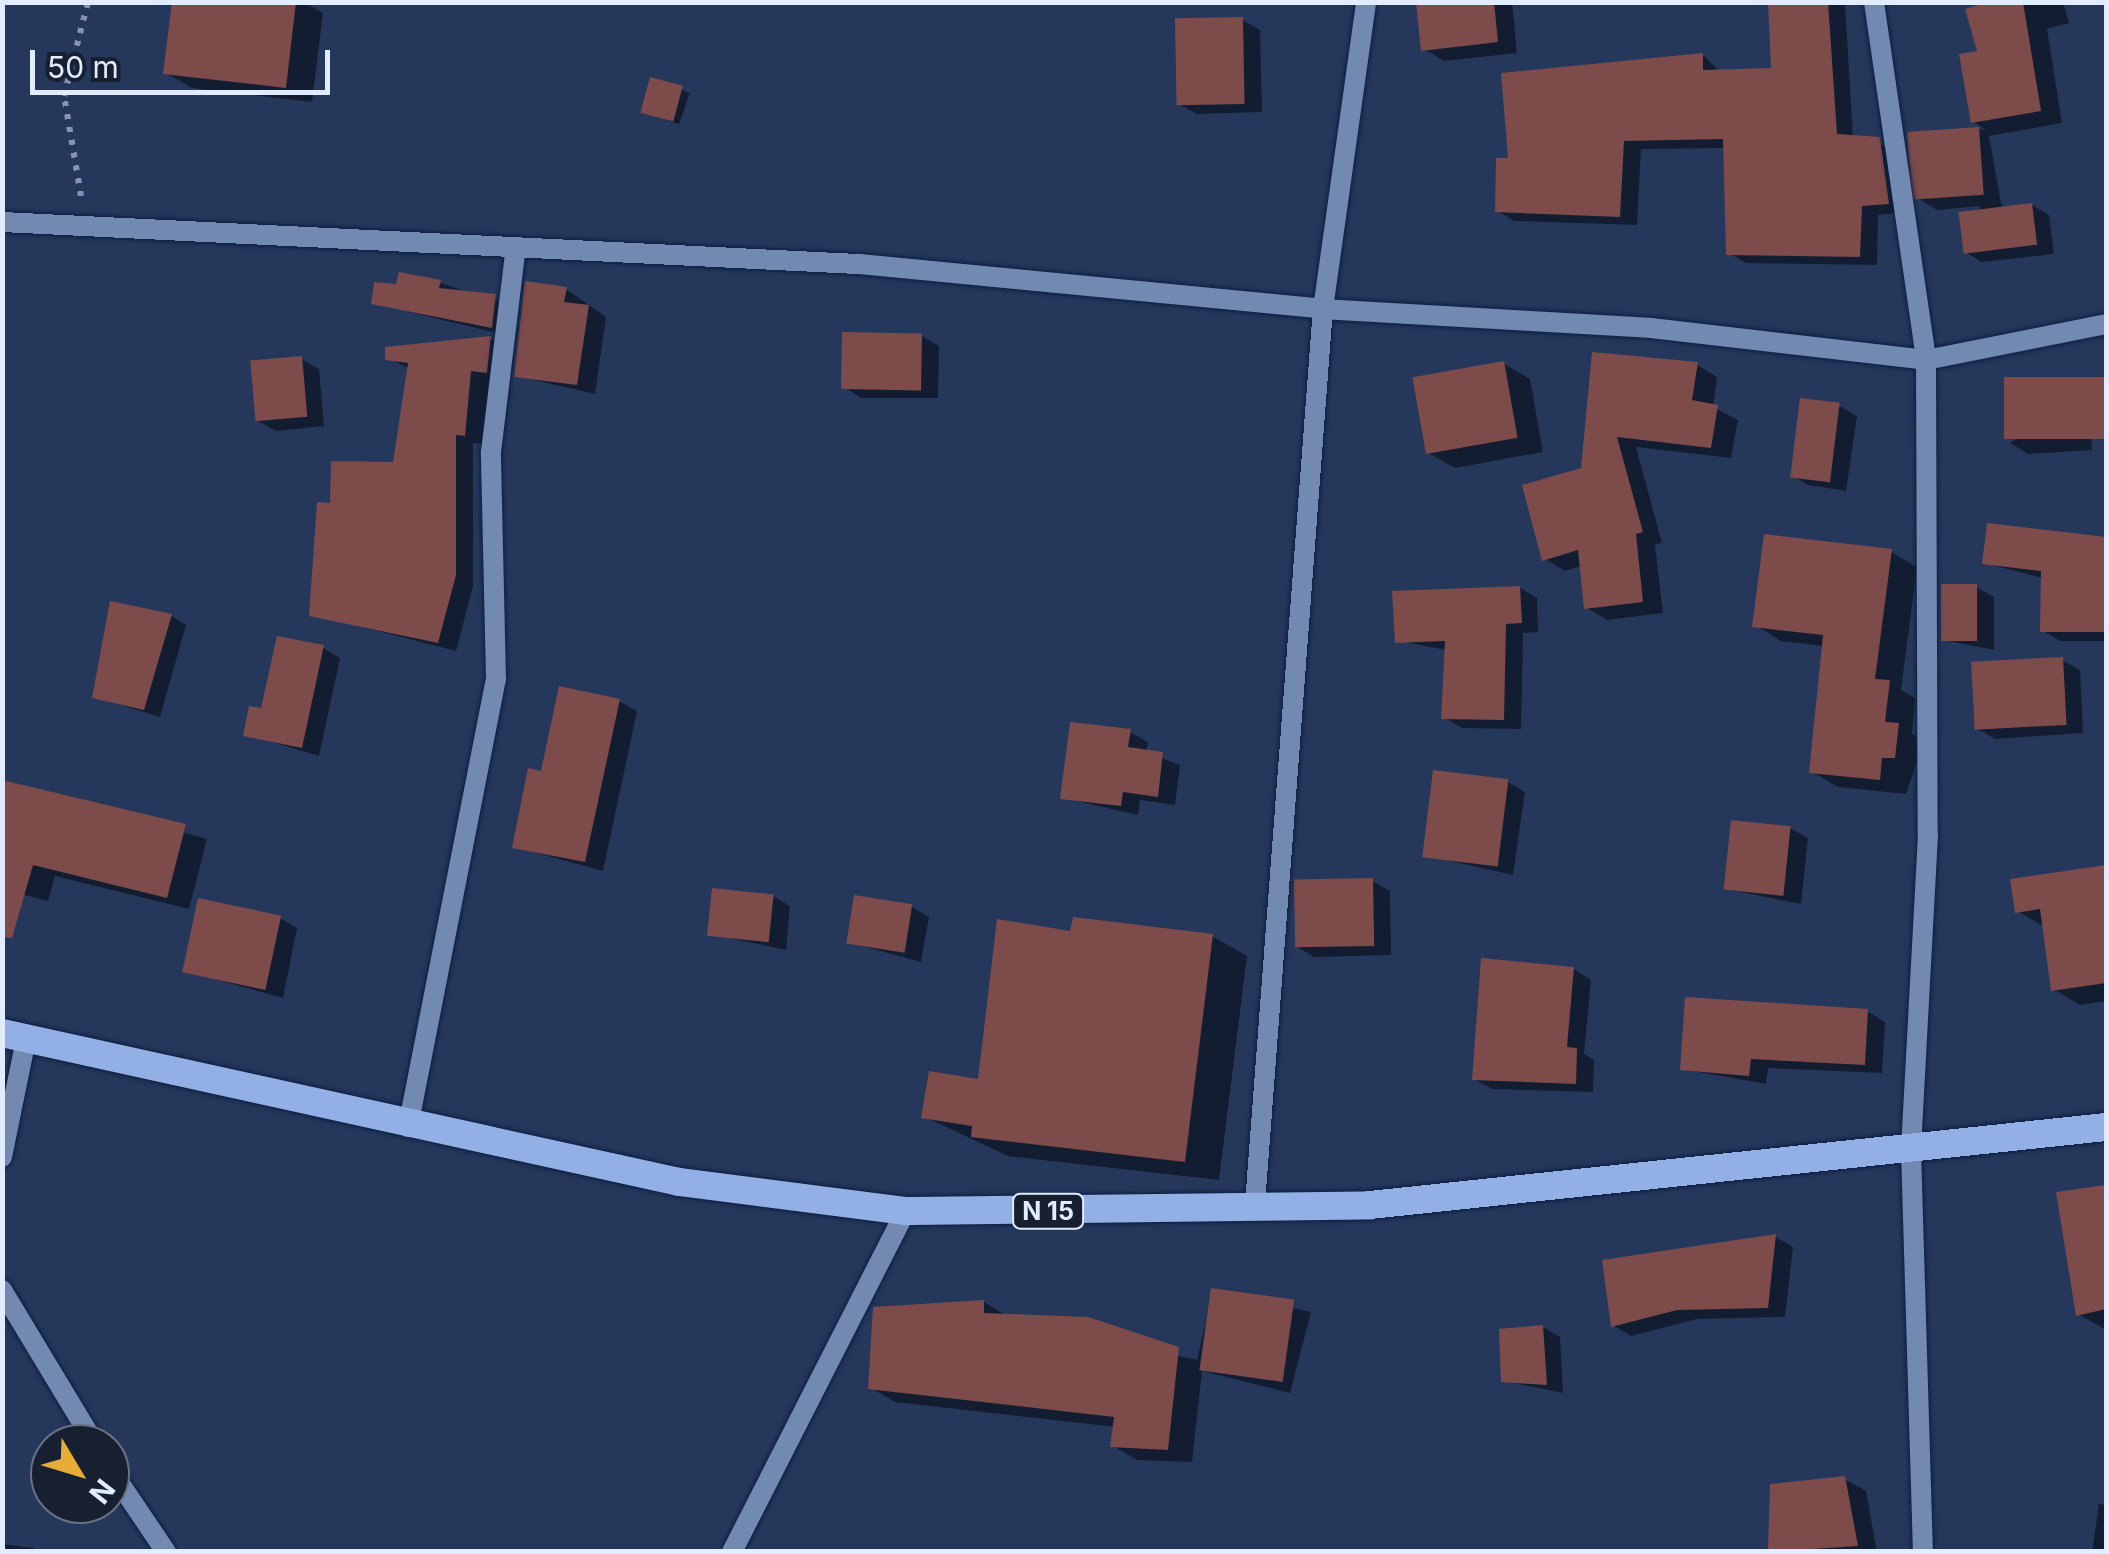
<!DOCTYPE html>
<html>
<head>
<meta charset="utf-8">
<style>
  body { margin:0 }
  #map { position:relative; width:2109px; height:1554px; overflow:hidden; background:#25385c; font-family:Inter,sans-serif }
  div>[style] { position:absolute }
  .shadow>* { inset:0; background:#0007; transform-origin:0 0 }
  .building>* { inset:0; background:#7d4b4a; transform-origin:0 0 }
  .path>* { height:6px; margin-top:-3px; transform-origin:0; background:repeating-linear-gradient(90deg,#8694b0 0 5px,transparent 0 13px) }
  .roads { filter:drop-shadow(0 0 2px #0d1e40) drop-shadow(0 0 2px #0d1e40) }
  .minor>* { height:20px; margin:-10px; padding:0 10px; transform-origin:10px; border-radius:10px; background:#7289b2 }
  .trunk>* { height:28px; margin:-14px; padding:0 14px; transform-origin:14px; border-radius:14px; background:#93b0e6 }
  span { translate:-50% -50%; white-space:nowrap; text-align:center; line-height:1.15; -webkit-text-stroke:8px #172030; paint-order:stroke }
  .shield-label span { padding:2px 8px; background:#172030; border:2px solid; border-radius:8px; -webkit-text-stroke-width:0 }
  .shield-label { font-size:25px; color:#e2ecff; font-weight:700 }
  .frame { position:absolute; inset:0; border:5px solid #e2ecff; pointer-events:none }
  .north { position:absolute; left:30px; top:1424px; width:100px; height:100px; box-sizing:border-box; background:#172030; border:2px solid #687283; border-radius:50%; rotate:128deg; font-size:28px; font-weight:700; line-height:40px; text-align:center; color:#e2ecff }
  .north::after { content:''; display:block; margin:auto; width:35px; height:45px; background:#e5ad35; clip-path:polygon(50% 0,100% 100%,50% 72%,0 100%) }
  .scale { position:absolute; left:30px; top:50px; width:300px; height:45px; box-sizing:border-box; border:5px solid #e2ecff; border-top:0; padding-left:12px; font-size:30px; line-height:35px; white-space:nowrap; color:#e2ecff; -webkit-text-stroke:8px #172030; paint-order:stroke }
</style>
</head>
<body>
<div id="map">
  <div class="shadow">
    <div style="clip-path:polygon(174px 2px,304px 2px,323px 13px,312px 102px,192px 88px,166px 73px)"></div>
    <div style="clip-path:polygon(1419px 2px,1512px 2px,1517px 53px,1444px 61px,1424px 49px)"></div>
    <div style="clip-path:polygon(1771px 2px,1845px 2px,1853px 138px,1896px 149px,1905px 212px,1878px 215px,1877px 265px,1746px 263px,1729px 253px,1725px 148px,1641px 149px,1637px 225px,1514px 221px,1497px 211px,1510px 161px,1703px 55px,1720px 72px,1774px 71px)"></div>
    <div style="clip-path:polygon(1998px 2px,2063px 2px,2069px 23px,2047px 29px,2062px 123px,1989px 136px,2002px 208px,2032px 205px,2049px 215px,2054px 254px,1982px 262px,1965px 252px,1980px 206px,1937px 210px,1919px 199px,1910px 136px,1985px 129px,1973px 122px,1980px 53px)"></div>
    <div style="clip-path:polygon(1243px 20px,1260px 30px,1262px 112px,1197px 114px,1179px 104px)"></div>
    <div style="left:652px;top:80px;width:40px;height:33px;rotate:19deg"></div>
    <div style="clip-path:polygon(440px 283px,513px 306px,509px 336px,373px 303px)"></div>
    <div style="clip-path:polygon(566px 289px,606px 317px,595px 394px,517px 376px)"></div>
    <div style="clip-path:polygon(922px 336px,939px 346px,938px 398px,861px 398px,844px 387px)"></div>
    <div style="clip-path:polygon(491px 339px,508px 349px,504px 382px,489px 380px,482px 444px,473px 443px,473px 586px,456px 651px,312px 614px,332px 506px,395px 464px,410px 369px,388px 358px)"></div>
    <div style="clip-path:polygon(1595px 355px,1697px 365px,1717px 377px,1713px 407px,1738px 420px,1731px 458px,1636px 447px,1662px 543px,1655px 545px,1663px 613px,1607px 620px,1587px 608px,1582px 566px,1565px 571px,1545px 559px,1583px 470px)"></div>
    <div style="clip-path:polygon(301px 359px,319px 369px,324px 426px,276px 431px,258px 421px)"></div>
    <div style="clip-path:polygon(1503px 363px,1530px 379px,1543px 452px,1455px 468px,1428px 453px)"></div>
    <div style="clip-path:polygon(2089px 392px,2092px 450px,2028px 454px,2010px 443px)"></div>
    <div style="clip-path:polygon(1839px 406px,1857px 416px,1846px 491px,1808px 485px,1791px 475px)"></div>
    <div style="clip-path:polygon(1989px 526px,2106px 540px,2106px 641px,2060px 641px,2043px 631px,2043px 578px,1984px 563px)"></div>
    <div style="clip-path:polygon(1891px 552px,1917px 567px,1901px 690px,1915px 698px,1912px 734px,1924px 741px,1906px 794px,1838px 787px,1812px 772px,1824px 646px,1781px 641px,1755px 625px)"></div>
    <div style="clip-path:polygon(1976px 587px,1994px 597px,1994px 650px,1943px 640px)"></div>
    <div style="clip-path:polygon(1520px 588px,1537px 598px,1538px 632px,1523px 633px,1521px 729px,1462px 728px,1444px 717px,1447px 650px,1397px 641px)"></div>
    <div style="clip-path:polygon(171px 616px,186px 625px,160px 717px,95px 697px)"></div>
    <div style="clip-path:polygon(323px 648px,340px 658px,319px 756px,246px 734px)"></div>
    <div style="clip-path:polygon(2062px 660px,2080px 670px,2083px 733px,1995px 739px,1978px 729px)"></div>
    <div style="clip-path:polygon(619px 701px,637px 711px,603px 871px,515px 847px)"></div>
    <div style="clip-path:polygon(1130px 732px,1148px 742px,1146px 752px,1180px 765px,1175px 805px,1140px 800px,1138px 815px,1063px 798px)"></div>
    <div style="clip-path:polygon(2px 781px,207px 839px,189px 909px,55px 876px,48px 901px,2px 889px)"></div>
    <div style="clip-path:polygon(1508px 782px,1525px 792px,1513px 875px,1424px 855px)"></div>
    <div style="clip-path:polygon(1790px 828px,1808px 838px,1801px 904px,1726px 889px)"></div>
    <div style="clip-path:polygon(2106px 867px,2106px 1001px,2080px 1005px,2053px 989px,2045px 927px,2017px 911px,2013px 881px)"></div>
    <div style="clip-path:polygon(1373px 881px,1390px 891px,1391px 955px,1314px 957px,1297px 947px)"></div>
    <div style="clip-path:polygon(773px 896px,790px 906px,786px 950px,710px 934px)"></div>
    <div style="clip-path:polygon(912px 907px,929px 917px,921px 962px,848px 942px)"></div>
    <div style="clip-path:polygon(280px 918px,297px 928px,283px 998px,185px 971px)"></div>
    <div style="clip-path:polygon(1072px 934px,1212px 936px,1247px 956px,1219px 1180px,1008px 1156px,923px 1116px,980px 1082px)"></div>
    <div style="clip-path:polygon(1574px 969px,1591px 980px,1584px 1054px,1594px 1060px,1593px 1092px,1492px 1089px,1474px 1079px)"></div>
    <div style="clip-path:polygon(1867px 1011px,1885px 1022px,1882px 1073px,1768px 1068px,1766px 1084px,1682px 1069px)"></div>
    <div style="clip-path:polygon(2106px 1187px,2106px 1328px,2103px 1328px,2078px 1314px,2059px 1195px)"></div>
    <div style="clip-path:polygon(1776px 1237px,1793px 1247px,1785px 1317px,1697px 1319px,1631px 1336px,1614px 1326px)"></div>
    <div style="clip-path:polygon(1213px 1291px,1311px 1312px,1290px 1393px,1202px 1371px,1192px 1462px,1137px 1460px,1113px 1446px,1116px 1427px,895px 1402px,871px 1388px,984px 1302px,1009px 1317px,1197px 1360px)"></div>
    <div style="clip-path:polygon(1543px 1327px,1560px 1337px,1563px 1393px,1504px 1381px)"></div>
    <div style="clip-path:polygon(1844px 1479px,1866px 1491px,1877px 1552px,1771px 1552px)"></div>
    <div style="clip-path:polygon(2099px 1504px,2106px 1505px,2106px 1552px,2092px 1552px)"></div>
    <div style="clip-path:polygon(2px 1544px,33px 1548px,39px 1552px,2px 1552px)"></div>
  </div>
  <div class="building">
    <div style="clip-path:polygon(172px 2px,296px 2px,286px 88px,163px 74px)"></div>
    <div style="clip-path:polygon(1416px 2px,1494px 2px,1498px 42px,1421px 51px)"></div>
    <div style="clip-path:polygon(1768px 2px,1828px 2px,1837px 134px,1880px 137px,1889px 204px,1862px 206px,1860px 257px,1726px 255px,1723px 139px,1624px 141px,1620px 217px,1495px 212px,1496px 158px,1508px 158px,1501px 73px,1703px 53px,1703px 70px,1771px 68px)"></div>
    <div style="clip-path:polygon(1988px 2px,2023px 2px,2041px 111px,1971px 123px,1959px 54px,1977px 51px,1965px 9px)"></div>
    <div style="left:1243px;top:17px;width:87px;height:68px;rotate:89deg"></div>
    <div style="left:650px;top:77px;width:34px;height:37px;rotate:15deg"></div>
    <div style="left:1979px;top:127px;width:68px;height:72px;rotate:86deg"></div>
    <div style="left:2032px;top:203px;width:42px;height:74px;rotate:83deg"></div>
    <div style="clip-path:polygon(399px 272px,441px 280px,439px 288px,496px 294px,492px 328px,371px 304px,374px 282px,396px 284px)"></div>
    <div style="clip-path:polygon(525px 281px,567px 287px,564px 302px,589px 305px,577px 385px,514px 377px)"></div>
    <div style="left:842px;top:332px;width:80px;height:57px;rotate:1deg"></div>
    <div style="clip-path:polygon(491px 336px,487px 373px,471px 371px,465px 436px,456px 435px,456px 575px,438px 643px,309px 616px,317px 502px,330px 503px,331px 461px,393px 462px,408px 363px,385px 360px,385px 347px)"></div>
    <div style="clip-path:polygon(1592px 352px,1698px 362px,1692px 400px,1718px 405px,1711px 448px,1617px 437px,1643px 532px,1636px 534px,1643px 602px,1584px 609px,1578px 550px,1542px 561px,1522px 485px,1581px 468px)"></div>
    <div style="left:302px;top:356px;width:61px;height:52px;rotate:85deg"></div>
    <div style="left:1504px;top:361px;width:78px;height:93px;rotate:80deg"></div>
    <div style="left:2106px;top:377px;width:62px;height:102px;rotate:90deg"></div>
    <div style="left:1800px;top:398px;width:40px;height:80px;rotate:7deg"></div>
    <div style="clip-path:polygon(1987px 523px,2106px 537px,2106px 632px,2040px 632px,2041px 571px,1982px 564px)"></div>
    <div style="clip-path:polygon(1764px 534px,1892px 549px,1875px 679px,1890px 680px,1885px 722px,1899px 723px,1895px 758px,1882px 758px,1880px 780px,1809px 773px,1823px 635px,1752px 627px)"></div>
    <div style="left:1977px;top:584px;width:57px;height:36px;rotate:90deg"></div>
    <div style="clip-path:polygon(1520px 586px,1522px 623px,1506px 624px,1504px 720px,1441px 719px,1445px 641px,1395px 643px,1392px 591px)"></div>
    <div style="clip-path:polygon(110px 601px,172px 614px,144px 710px,92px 698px)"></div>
    <div style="clip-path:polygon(277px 636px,324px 645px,302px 748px,243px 736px,249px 706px,261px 708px)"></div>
    <div style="left:2063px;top:657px;width:68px;height:92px;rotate:87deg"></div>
    <div style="clip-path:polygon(559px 686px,620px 699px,585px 862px,512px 848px,528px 768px,541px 771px)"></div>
    <div style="clip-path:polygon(1070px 722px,1131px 729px,1128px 747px,1163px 752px,1158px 797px,1123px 792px,1121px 806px,1060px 799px)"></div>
    <div style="left:1433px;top:770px;width:76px;height:88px;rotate:7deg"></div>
    <div style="clip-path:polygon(2px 780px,186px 824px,167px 898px,33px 865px,12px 938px,2px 937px)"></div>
    <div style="left:1731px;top:820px;width:60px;height:70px;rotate:6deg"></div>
    <div style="clip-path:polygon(2106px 865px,2106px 983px,2051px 991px,2040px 909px,2015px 913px,2010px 879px)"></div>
    <div style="left:1373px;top:878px;width:68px;height:79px;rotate:89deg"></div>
    <div style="left:712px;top:888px;width:62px;height:48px;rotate:6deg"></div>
    <div style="left:854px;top:895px;width:59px;height:49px;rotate:9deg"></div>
    <div style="left:198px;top:898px;width:85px;height:76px;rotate:12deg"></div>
    <div style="clip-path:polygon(1073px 917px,1213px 934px,1185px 1162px,971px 1137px,972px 1126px,921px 1118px,929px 1071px,978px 1079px,997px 919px,1070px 931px)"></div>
    <div style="clip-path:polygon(1481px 958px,1574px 967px,1567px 1047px,1577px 1048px,1576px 1084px,1472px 1080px)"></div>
    <div style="clip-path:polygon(1685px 997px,1868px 1009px,1865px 1065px,1751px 1059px,1749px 1076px,1680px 1070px)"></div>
    <div style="clip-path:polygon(2106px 1185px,2106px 1309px,2076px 1316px,2056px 1192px)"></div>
    <div style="clip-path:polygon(1776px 1234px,1768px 1308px,1677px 1310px,1611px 1327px,1602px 1260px)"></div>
    <div style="left:1211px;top:1288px;width:84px;height:83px;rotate:8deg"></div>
    <div style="clip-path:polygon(984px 1300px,984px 1313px,1088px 1317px,1179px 1347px,1168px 1450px,1110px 1447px,1114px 1417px,868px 1389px,873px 1307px)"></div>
    <div style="clip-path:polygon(1543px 1325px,1547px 1385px,1501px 1382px,1499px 1329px)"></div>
    <div style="clip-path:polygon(1845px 1476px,1858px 1546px,1768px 1552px,1770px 1484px)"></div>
  </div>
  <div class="path">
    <div style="left:81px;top:196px;width:101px;rotate:-99.6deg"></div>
    <div style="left:64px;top:96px;width:97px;rotate:-75.7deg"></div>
  </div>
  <div class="roads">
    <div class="minor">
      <div style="left:1874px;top:2px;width:362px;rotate:81.7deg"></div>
      <div style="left:1926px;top:360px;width:475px;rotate:89.8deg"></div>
      <div style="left:1928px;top:835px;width:315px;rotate:93.1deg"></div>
      <div style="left:1911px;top:1150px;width:402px;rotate:88.3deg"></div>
      <div style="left:2px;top:222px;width:858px;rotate:2.81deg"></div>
      <div style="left:859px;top:264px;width:466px;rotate:5.5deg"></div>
      <div style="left:1323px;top:309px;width:329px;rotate:3.3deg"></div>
      <div style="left:1651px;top:328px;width:277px;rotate:6.6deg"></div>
      <div style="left:1926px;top:360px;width:184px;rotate:-11.3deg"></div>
      <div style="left:408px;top:1127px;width:457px;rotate:-78.9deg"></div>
      <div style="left:496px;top:679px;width:227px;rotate:-91.3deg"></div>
      <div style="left:491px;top:452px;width:200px;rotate:-83.1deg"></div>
      <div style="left:2px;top:1157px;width:120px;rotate:-78.5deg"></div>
      <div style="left:1255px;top:1204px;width:898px;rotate:-85.66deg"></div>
      <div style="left:1323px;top:309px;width:310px;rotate:-82deg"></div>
      <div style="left:2px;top:1290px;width:180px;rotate:58.9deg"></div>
      <div style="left:110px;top:1469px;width:100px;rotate:56deg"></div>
      <div style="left:732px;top:1552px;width:383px;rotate:-63deg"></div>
    </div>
    <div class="trunk">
      <div style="left:2px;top:1033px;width:693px;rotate:12.41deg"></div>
      <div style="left:679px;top:1182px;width:229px;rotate:7.3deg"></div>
      <div style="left:906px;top:1211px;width:464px;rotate:-0.7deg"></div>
      <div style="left:1370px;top:1205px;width:740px;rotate:-6.05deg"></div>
    </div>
  </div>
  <div class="shield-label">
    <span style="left:1048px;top:1211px">N 15</span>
  </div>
  <div class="frame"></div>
  <div class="north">N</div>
  <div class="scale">50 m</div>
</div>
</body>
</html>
